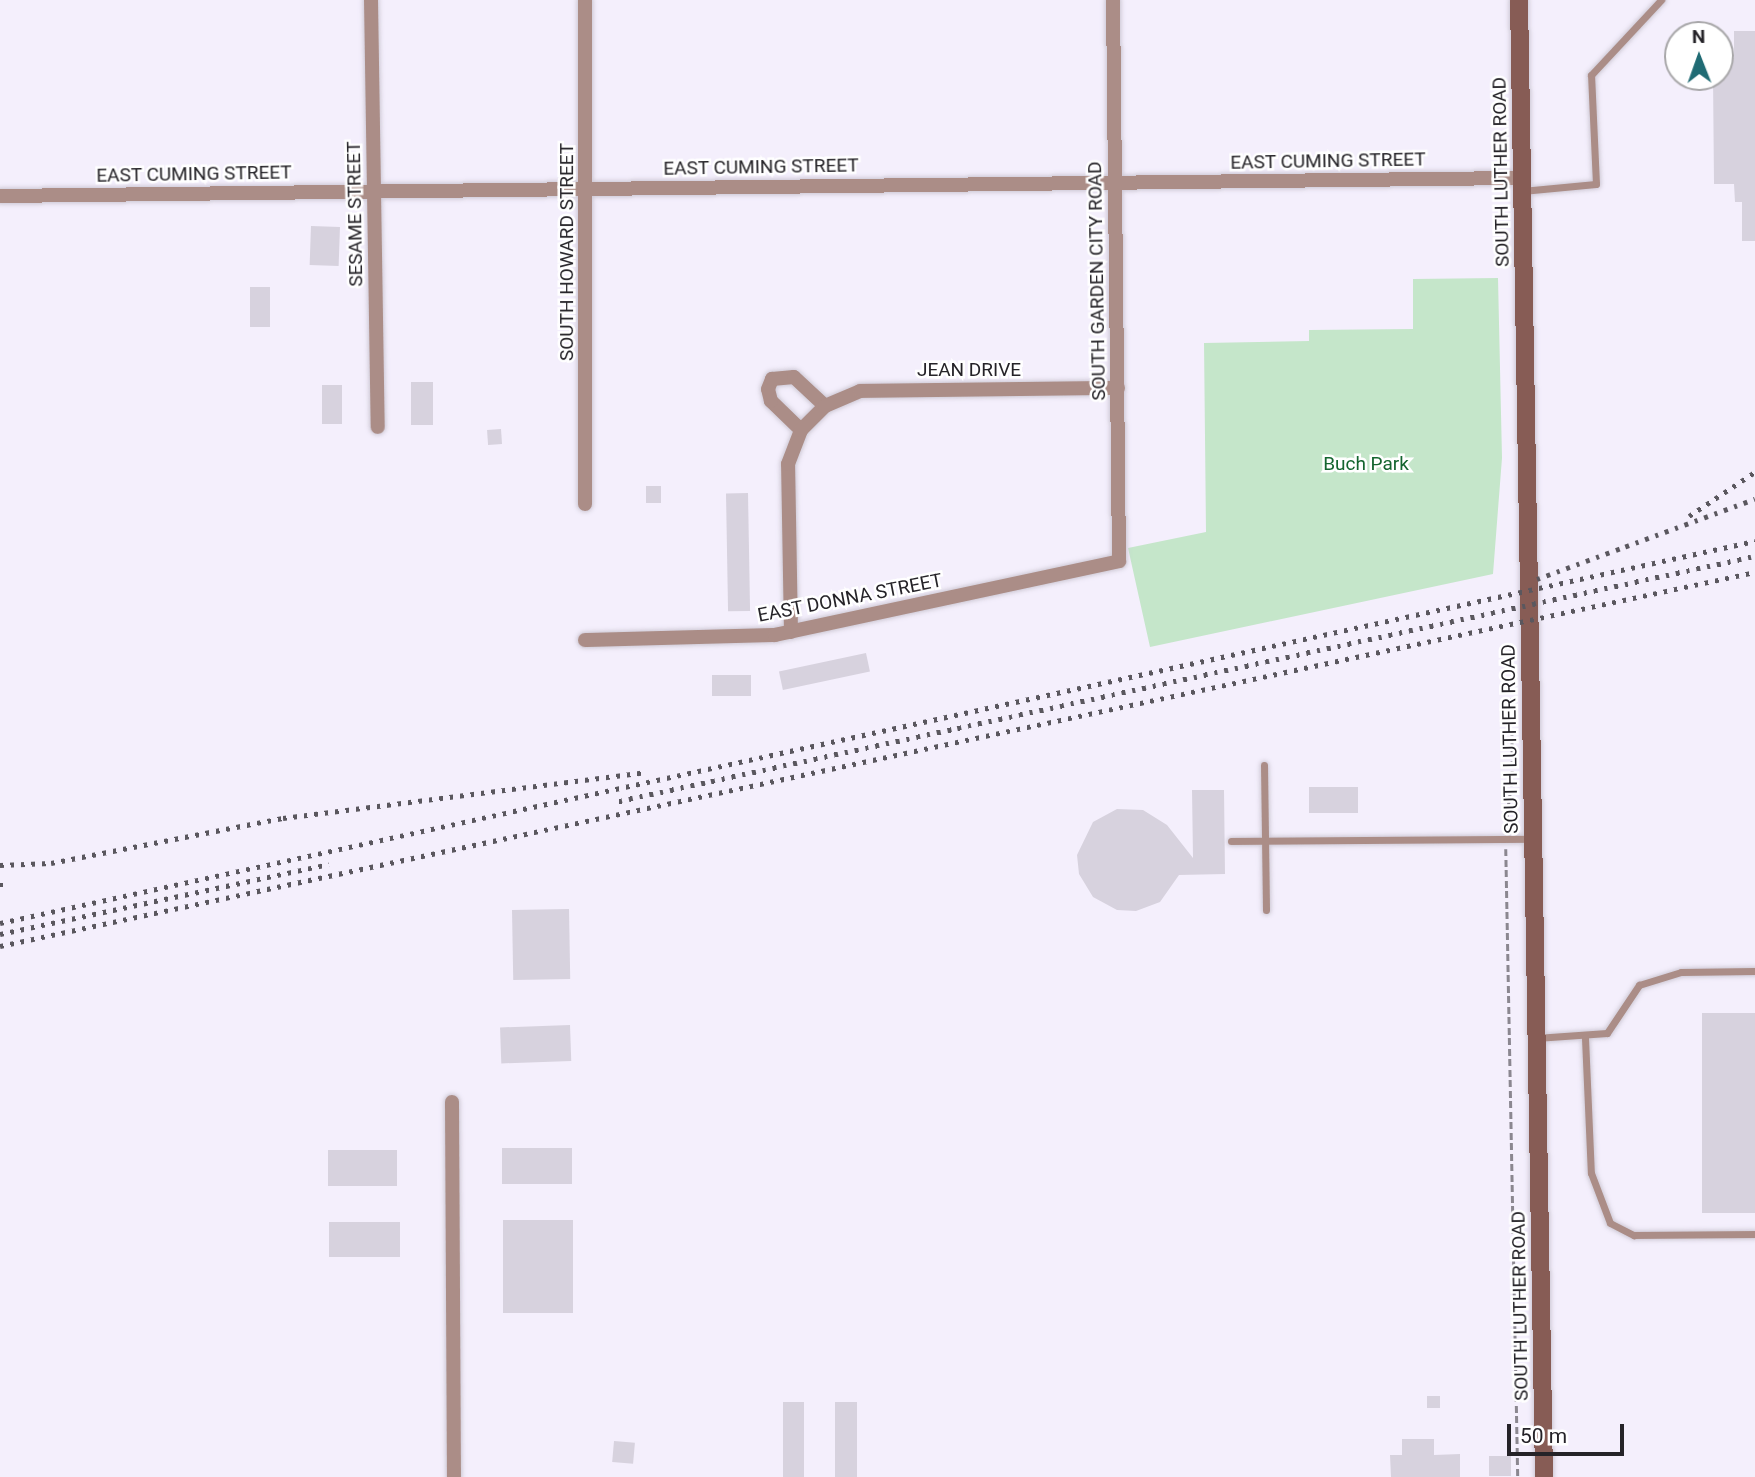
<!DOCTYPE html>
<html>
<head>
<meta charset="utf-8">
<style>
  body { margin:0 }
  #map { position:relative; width:1755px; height:1477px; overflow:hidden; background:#f4effc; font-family:Roboto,sans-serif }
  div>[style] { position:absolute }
  .green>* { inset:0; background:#c5e6ca }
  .building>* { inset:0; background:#d7d2de; transform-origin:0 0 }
  .path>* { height:2.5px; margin-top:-1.25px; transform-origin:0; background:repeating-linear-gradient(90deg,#8b8790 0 7px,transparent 0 10.5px) }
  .roads { filter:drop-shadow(0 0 2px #cfcad6) drop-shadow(0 0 2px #cfcad6) }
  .lane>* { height:7px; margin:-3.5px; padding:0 3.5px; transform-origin:3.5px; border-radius:3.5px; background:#ab8d87 }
  .street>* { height:14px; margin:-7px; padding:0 7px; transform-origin:7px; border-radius:7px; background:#ab8d87 }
  .secondary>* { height:18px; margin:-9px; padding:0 9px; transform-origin:9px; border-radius:9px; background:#875c55 }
  .rail>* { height:4.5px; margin-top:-2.25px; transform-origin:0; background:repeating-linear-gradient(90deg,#5a575e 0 3.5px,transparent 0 10.5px) }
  span { translate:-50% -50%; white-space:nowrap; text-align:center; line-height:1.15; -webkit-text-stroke:5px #fff; paint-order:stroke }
  .street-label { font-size:19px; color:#252328 }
  .park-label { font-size:19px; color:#14652f }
  .north { position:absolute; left:1664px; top:21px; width:70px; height:70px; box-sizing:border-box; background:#fff; border:2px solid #a8a7a9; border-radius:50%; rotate:359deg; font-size:19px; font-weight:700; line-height:28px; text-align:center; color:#252328 }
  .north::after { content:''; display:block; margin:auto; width:24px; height:32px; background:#206b74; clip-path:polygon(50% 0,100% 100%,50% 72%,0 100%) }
  .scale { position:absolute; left:1507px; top:1424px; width:117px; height:32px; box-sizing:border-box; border:4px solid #252328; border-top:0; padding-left:9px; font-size:21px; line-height:24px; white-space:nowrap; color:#252328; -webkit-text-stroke:5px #fff; paint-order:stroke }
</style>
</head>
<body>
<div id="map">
  <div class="green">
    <div style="clip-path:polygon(1498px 278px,1502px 458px,1493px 574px,1150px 647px,1128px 548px,1206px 532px,1204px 343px,1309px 341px,1309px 330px,1413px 329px,1413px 279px)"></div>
  </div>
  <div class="building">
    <div style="clip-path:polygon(1734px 31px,1755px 31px,1755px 241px,1742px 241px,1742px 202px,1735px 202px,1734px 184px,1714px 184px,1713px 77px,1720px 77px,1720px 58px,1734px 58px)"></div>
    <div style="left:311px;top:226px;width:29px;height:39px;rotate:2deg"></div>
    <div style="left:250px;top:287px;width:20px;height:40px"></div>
    <div style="left:411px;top:382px;width:22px;height:43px"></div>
    <div style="left:322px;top:385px;width:20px;height:39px"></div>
    <div style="left:501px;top:429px;width:15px;height:14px;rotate:86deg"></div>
    <div style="left:646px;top:486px;width:15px;height:17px"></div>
    <div style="left:748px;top:493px;width:118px;height:22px;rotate:89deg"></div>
    <div style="left:866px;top:653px;width:19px;height:89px;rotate:78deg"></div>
    <div style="left:712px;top:675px;width:39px;height:21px"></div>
    <div style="left:1309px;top:787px;width:49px;height:26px"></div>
    <div style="clip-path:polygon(1192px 790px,1224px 790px,1225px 874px,1179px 875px,1160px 902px,1136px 911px,1117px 910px,1093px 897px,1079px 874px,1077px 855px,1093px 822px,1117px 809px,1143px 810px,1167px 825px,1193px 858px)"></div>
    <div style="left:569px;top:909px;width:70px;height:57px;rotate:89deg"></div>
    <div style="left:1755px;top:1013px;width:200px;height:53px;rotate:90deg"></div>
    <div style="left:570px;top:1025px;width:36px;height:70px;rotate:88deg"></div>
    <div style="left:502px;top:1148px;width:70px;height:36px"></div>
    <div style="left:397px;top:1150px;width:36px;height:69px;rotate:90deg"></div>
    <div style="left:573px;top:1220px;width:93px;height:70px;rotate:90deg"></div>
    <div style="left:400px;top:1222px;width:35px;height:71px;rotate:90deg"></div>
    <div style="left:1427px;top:1396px;width:13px;height:12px"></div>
    <div style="left:783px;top:1402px;width:21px;height:75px"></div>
    <div style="left:835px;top:1402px;width:22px;height:75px"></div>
    <div style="clip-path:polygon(1402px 1439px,1434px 1439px,1434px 1455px,1460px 1454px,1460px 1477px,1391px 1477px,1390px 1455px,1402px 1455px)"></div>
    <div style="left:614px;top:1441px;width:21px;height:21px;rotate:5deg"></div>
    <div style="left:1489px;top:1456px;width:22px;height:20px"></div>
  </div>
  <div class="path">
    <div style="left:1505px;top:828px;width:50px;rotate:-82deg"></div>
    <div style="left:1512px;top:778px;width:131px;rotate:-90.4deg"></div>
    <div style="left:1506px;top:849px;width:628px;rotate:88.91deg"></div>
  </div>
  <div class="roads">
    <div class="lane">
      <div style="left:1522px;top:191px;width:74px;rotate:-5.4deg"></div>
      <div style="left:1596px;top:184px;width:109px;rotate:-92.6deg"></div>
      <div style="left:1591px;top:75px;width:103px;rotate:-47deg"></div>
      <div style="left:1264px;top:765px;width:145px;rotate:89.2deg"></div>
      <div style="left:1231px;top:841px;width:301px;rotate:-0.4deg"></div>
      <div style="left:1536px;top:1038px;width:71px;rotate:-4deg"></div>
      <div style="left:1607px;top:1033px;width:58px;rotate:-56.3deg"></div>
      <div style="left:1639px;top:985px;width:44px;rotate:-17.2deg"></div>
      <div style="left:1681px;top:972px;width:74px;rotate:-0.8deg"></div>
      <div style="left:1585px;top:1038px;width:135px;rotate:87.5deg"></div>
      <div style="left:1591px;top:1173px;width:53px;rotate:69.2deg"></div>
      <div style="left:1610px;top:1223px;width:27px;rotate:27deg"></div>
      <div style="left:1634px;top:1235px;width:121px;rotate:-0.5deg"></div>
    </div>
    <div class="street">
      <div style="left:371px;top:0;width:427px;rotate:89.1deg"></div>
      <div style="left:0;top:196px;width:1522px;rotate:-0.68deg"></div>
      <div style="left:801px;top:430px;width:42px;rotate:-136deg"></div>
      <div style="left:771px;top:401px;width:12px;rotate:-104deg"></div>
      <div style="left:768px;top:389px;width:11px;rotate:-68deg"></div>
      <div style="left:772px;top:379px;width:22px;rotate:-5deg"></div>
      <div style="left:794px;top:377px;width:42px;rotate:43.1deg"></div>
      <div style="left:585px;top:504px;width:504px;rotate:-90deg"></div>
      <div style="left:791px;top:632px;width:168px;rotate:-91deg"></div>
      <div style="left:788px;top:464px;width:36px;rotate:-69deg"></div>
      <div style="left:801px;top:430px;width:34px;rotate:-45deg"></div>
      <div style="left:825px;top:406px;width:38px;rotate:-23deg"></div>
      <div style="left:860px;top:391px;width:258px;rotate:-0.7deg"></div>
      <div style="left:585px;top:640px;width:190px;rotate:-1.5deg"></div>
      <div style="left:775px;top:635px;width:352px;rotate:-12.1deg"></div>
      <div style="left:1119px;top:561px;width:561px;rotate:-90.61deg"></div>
      <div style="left:452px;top:1102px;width:375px;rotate:89.7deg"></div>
    </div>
    <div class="secondary">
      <div style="left:1519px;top:0;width:1477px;rotate:89.03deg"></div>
    </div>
  </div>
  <div class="rail">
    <div style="left:1689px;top:516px;width:79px;rotate:-33.7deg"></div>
    <div style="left:1537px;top:579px;width:232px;rotate:-20.2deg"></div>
    <div style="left:619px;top:801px;width:1162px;rotate:-12.17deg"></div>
    <div style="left:0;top:865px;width:51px;rotate:-2.2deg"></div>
    <div style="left:51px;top:863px;width:236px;rotate:-11deg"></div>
    <div style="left:283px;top:818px;width:367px;rotate:-7.2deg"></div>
    <div style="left:0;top:885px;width:9px"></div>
    <div style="left:0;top:923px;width:1796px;rotate:-12.28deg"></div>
    <div style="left:0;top:934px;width:336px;rotate:-12deg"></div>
    <div style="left:0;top:946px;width:1794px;rotate:-12.03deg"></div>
  </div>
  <div class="street-label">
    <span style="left:1328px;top:161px;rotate:-1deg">EAST CUMING STREET</span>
    <span style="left:761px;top:167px;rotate:-1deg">EAST CUMING STREET</span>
    <span style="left:1501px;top:172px;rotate:-91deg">SOUTH LUTHER ROAD</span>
    <span style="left:194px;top:174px;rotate:-1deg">EAST CUMING STREET</span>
    <span style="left:355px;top:214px;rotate:-91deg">SESAME STREET</span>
    <span style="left:567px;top:252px;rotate:-90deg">SOUTH HOWARD STREET</span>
    <span style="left:1097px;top:281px;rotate:-91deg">SOUTH GARDEN CITY ROAD</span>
    <span style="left:969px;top:370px">JEAN DRIVE</span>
    <span style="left:850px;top:598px;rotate:-11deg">EAST DONNA STREET</span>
    <span style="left:1510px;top:739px;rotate:-91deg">SOUTH LUTHER ROAD</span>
    <span style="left:1520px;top:1306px;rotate:-91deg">SOUTH LUTHER ROAD</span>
  </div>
  <div class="park-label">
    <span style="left:1366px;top:464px">Buch Park</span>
  </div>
  <div class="north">N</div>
  <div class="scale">50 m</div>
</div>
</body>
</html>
